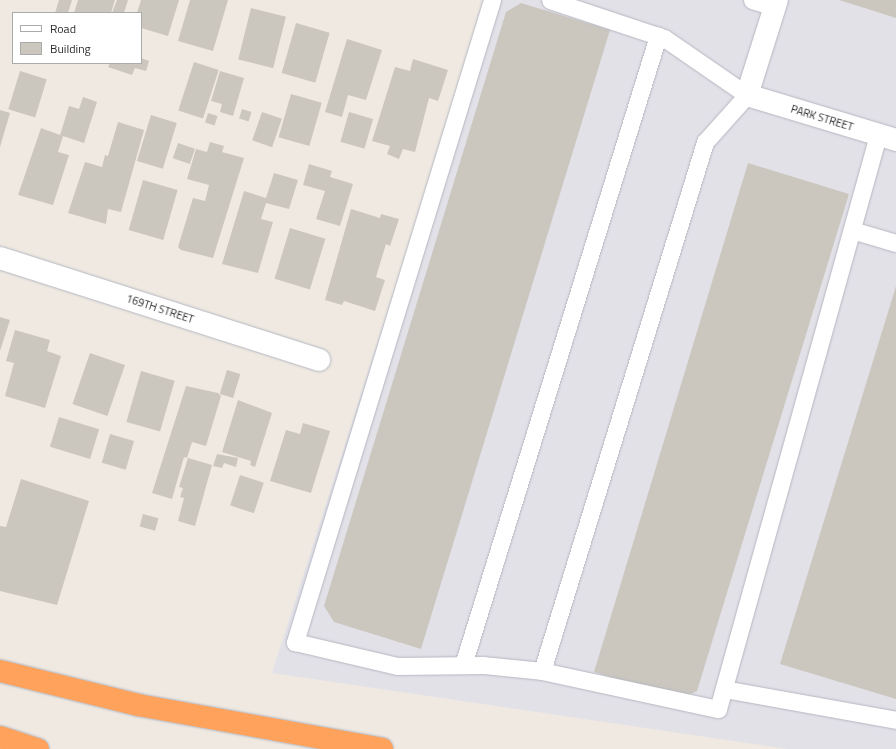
<!DOCTYPE html>
<html>
<head>
<meta charset="utf-8">
<style>
  body { margin:0 }
  #map { position:relative; width:896px; height:749px; overflow:hidden; background:#efe9e1; font-family:"Titillium Web",sans-serif }
  div>[style] { position:absolute }
  .industrial>* { inset:0; background:#e3e1e8 }
  .building>* { inset:0; background:#cbc7bf; transform-origin:0 0 }
  .roads { filter:drop-shadow(0 0 1px #b4b7c1) drop-shadow(0 0 1px #b4b7c1) }
  .service>* { height:17px; margin:-8.5px; padding:0 8.5px; transform-origin:8.5px; border-radius:8.5px; background:#fff }
  .minor>* { height:22px; margin:-11px; padding:0 11px; transform-origin:11px; border-radius:11px; background:#fff }
  .motorway>* { height:22px; margin:-11px; padding:0 11px; transform-origin:11px; border-radius:11px; background:#ffa35c }
  span { translate:-50% -50%; white-space:nowrap; text-align:center; line-height:1.15; -webkit-text-stroke:3px #fff; paint-order:stroke }
  .street-label { font-size:11px; color:#2e2e2e }
  .legend { position:absolute; left:12px; top:12px; width:130px; height:52px; box-sizing:border-box; background:#fff; border:1px solid #ababab; margin:0; padding:5px 7px; list-style:none; font-size:12px; color:#2e2e2e }
  .legend li { display:flex; align-items:center; gap:8px; height:20px }
  .legend b { width:20px; border:1px solid #ababab }
</style>
</head>
<body>
<div id="map">
  <div class="industrial">
    <div style="clip-path:polygon(487px 0,896px 0,896px 749px,787px 749px,272px 673px)"></div>
  </div>
  <div class="building">
    <div style="clip-path:polygon(59px 0,72px 0,68px 13px,55px 13px)"></div>
    <div style="clip-path:polygon(78px 0,115px 0,111px 13px,74px 13px)"></div>
    <div style="clip-path:polygon(117px 0,128px 0,124px 13px,112px 13px)"></div>
    <div style="clip-path:polygon(141px 0,179px 0,168px 36px,141px 28px,141px 13px,137px 13px)"></div>
    <div style="clip-path:polygon(190px 0,228px 0,213px 51px,178px 41px)"></div>
    <div style="clip-path:polygon(839px 0,896px 0,896px 18px)"></div>
    <div style="clip-path:polygon(521px 3px,610px 30px,421px 649px,334px 622px,324px 606px,506px 12px)"></div>
    <div style="left:251px;top:8px;width:36px;height:53px;rotate:14deg"></div>
    <div style="left:296px;top:23px;width:35px;height:52px;rotate:16deg"></div>
    <div style="clip-path:polygon(347px 39px,382px 50px,366px 100px,348px 95px,342px 117px,325px 112px)"></div>
    <div style="clip-path:polygon(141px 58px,149px 61px,146px 71px,135px 68px,132px 75px,108px 67px,110px 63px,141px 63px)"></div>
    <div style="clip-path:polygon(413px 59px,448px 70px,438px 101px,429px 98px,415px 152px,403px 149px,399px 159px,387px 154px,390px 146px,372px 141px,395px 67px,410px 71px)"></div>
    <div style="left:194px;top:62px;width:26px;height:51px;rotate:18deg"></div>
    <div style="left:20px;top:71px;width:28px;height:40px;rotate:17deg"></div>
    <div style="clip-path:polygon(220px 71px,244px 78px,233px 116px,220px 112px,222px 104px,211px 101px)"></div>
    <div style="left:291px;top:94px;width:32px;height:45px;rotate:16deg"></div>
    <div style="clip-path:polygon(83px 97px,97px 102px,84px 143px,63px 136px,58px 152px,69px 155px,53px 205px,18px 195px,41px 128px,60px 135px,69px 106px,79px 109px)"></div>
    <div style="left:242px;top:109px;width:10px;height:10px;rotate:17deg"></div>
    <div style="clip-path:polygon(0 110px,10px 113px,0 147px)"></div>
    <div style="left:262px;top:112px;width:21px;height:30px;rotate:19deg"></div>
    <div style="left:349px;top:112px;width:25px;height:31px;rotate:16deg"></div>
    <div style="left:208px;top:113px;width:10px;height:10px;rotate:17deg"></div>
    <div style="left:151px;top:115px;width:27px;height:48px;rotate:17deg"></div>
    <div style="clip-path:polygon(118px 122px,144px 130px,121px 212px,108px 209px,106px 224px,68px 213px,85px 162px,102px 167px,105px 155px,108px 156px)"></div>
    <div style="clip-path:polygon(210px 142px,224px 146px,222px 152px,244px 158px,213px 258px,181px 250px,178px 247px,193px 198px,205px 201px,209px 185px,187px 179px,196px 149px,207px 152px)"></div>
    <div style="left:178px;top:143px;width:18px;height:16px;rotate:19deg"></div>
    <div style="clip-path:polygon(748px 163px,849px 194px,697px 691px,682px 698px,594px 672px)"></div>
    <div style="clip-path:polygon(309px 164px,332px 171px,330px 177px,353px 184px,340px 226px,316px 219px,325px 191px,303px 185px)"></div>
    <div style="clip-path:polygon(274px 173px,298px 180px,289px 209px,266px 203px,261px 219px,273px 222px,258px 273px,222px 264px,244px 191px,266px 198px)"></div>
    <div style="left:143px;top:180px;width:36px;height:52px;rotate:16deg"></div>
    <div style="clip-path:polygon(351px 209px,380px 218px,381px 214px,399px 219px,390px 246px,386px 244px,376px 277px,385px 280px,375px 311px,344px 301px,342px 305px,325px 300px)"></div>
    <div style="left:290px;top:228px;width:37px;height:53px;rotate:17deg"></div>
    <div style="clip-path:polygon(896px 286px,896px 699px,780px 664px)"></div>
    <div style="clip-path:polygon(0 317px,10px 320px,0 351px)"></div>
    <div style="clip-path:polygon(15px 330px,50px 340px,47px 351px,61px 356px,45px 408px,5px 396px,14px 363px,6px 361px)"></div>
    <div style="left:90px;top:353px;width:37px;height:54px;rotate:19deg"></div>
    <div style="left:227px;top:370px;width:14px;height:25px;rotate:17deg"></div>
    <div style="left:141px;top:371px;width:35px;height:53px;rotate:16deg"></div>
    <div style="clip-path:polygon(186px 386px,218px 393px,221px 396px,206px 446px,192px 442px,187px 458px,184px 457px,172px 499px,152px 493px)"></div>
    <div style="clip-path:polygon(238px 400px,272px 413px,255px 467px,250px 465px,251px 461px,222px 452px)"></div>
    <div style="left:59px;top:417px;width:42px;height:31px;rotate:17deg"></div>
    <div style="clip-path:polygon(303px 423px,330px 431px,311px 493px,270px 481px,286px 430px,300px 434px)"></div>
    <div style="left:110px;top:434px;width:25px;height:30px;rotate:16deg"></div>
    <div style="clip-path:polygon(217px 454px,238px 458px,236px 467px,224px 463px,222px 468px,213px 466px)"></div>
    <div style="clip-path:polygon(188px 458px,212px 465px,195px 526px,178px 521px,184px 498px,180px 497px,183px 488px,179px 487px)"></div>
    <div style="left:240px;top:475px;width:25px;height:32px;rotate:18deg"></div>
    <div style="clip-path:polygon(21px 479px,89px 501px,57px 605px,0 591px,0 526px,6px 527px)"></div>
    <div style="left:143px;top:514px;width:16px;height:13px;rotate:15deg"></div>
  </div>
  <div class="roads">
    <div class="service">
      <div style="left:492px;top:0;width:672px;rotate:107.06deg"></div>
      <div style="left:295px;top:642px;width:105px;rotate:13.2deg"></div>
      <div style="left:397px;top:666px;width:86px;rotate:-0.7deg"></div>
      <div style="left:483px;top:665px;width:59px;rotate:5.8deg"></div>
      <div style="left:542px;top:671px;width:554px;rotate:-72.87deg"></div>
      <div style="left:705px;top:142px;width:63px;rotate:-48.2deg"></div>
      <div style="left:747px;top:95px;width:101px;rotate:-145.5deg"></div>
      <div style="left:664px;top:38px;width:120px;rotate:-161.6deg"></div>
      <div style="left:752px;top:0;width:24px;rotate:17deg"></div>
      <div style="left:852px;top:230px;width:46px;rotate:16.5deg"></div>
      <div style="left:463px;top:665px;width:659px;rotate:-72.78deg"></div>
      <div style="left:542px;top:671px;width:180px;rotate:12.2deg"></div>
      <div style="left:718px;top:709px;width:596px;rotate:-74.42deg"></div>
      <div style="left:724px;top:689px;width:175px;rotate:10.2deg"></div>
    </div>
    <div class="minor">
      <div style="left:777px;top:0;width:100px;rotate:107.5deg"></div>
      <div style="left:747px;top:95px;width:156px;rotate:16.8deg"></div>
      <div style="left:0;top:258px;width:335px;rotate:17.7deg"></div>
    </div>
    <div class="motorway">
      <div style="left:0;top:671px;width:142px;rotate:13.8deg"></div>
      <div style="left:138px;top:705px;width:248px;rotate:10.2deg"></div>
      <div style="left:0;top:737px;width:40px;rotate:18deg"></div>
    </div>
  </div>
  <div class="street-label">
    <span style="left:822px;top:118px;rotate:17deg">PARK STREET</span>
    <span style="left:160px;top:309px;rotate:18deg">169TH STREET</span>
  </div>
  <ul class="legend">
  <li><b style="height:5px;background:#fff"></b>Road</li>
  <li><b style="height:11px;background:#cbc7bf"></b>Building</li>
  </ul>
</div>
</body>
</html>
